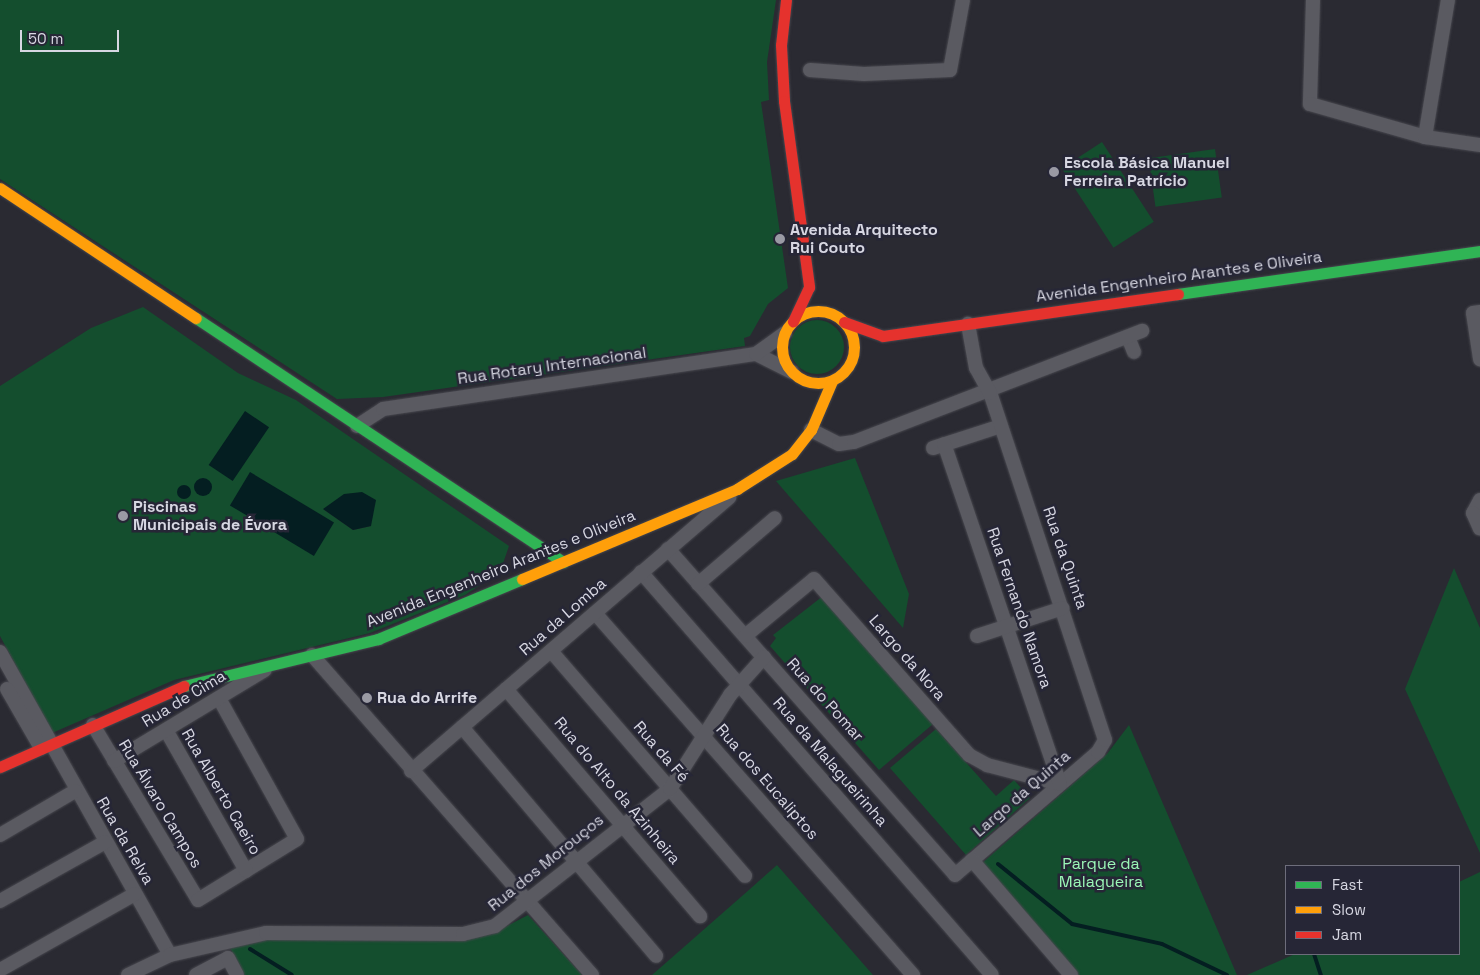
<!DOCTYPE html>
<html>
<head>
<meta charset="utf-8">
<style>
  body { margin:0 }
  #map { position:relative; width:1480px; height:975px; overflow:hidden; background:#2a2a32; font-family:"Space Grotesk",sans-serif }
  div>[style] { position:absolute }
  .green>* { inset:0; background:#144e2e; transform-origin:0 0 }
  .round { border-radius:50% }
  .water>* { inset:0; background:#041e21; transform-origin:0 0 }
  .stream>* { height:4px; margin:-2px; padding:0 2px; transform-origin:2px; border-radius:2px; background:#041e21 }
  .roads { filter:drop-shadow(0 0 1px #47474e) drop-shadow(0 0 1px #47474e) }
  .street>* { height:14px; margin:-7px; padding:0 7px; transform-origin:7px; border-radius:7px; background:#5a5a61 }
  .fast>* { height:11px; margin:-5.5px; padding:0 5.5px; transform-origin:5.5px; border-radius:5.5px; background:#30b455 }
  .slow>* { height:11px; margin:-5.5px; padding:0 5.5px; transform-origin:5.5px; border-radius:5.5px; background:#ff9f0a }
  .slow>.ring { margin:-5.5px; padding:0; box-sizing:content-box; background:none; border:11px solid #ff9f0a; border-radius:50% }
  .jam>* { height:11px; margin:-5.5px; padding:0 5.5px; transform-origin:5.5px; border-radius:5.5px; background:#e5322d }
  .dots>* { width:14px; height:14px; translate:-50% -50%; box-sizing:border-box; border:2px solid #262636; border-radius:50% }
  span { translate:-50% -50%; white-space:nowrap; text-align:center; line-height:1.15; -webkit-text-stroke:5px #262636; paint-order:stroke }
  .poi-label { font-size:16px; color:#d7d7e2; font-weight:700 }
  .left { translate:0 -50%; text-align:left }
  .street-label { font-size:16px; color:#d7d7e2 }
  .park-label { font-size:16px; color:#9bf7b7 }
  .legend { position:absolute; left:1285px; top:865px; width:175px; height:90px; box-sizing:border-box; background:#262636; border:1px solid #6d6d7b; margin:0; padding:6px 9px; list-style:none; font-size:15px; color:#d7d7e2 }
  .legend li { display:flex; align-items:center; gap:10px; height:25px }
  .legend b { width:25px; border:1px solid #6d6d7b }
  .scale { position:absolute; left:20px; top:30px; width:99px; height:22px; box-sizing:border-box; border:2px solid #d7d7e2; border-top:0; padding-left:6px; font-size:15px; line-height:18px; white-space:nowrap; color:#d7d7e2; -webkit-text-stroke:4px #262636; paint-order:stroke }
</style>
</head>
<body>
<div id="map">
  <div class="green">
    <div style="clip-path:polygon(0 0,776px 0,767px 62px,769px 100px,761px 102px,788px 288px,768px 304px,750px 336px,744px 338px,745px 346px,383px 397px,337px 399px,0 179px)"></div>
    <div style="left:1102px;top:142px;width:95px;height:48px;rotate:57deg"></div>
    <div style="left:1215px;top:149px;width:49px;height:67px;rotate:82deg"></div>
    <div style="clip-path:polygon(evenodd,143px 307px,238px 373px,296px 400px,509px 546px,500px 572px,465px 595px,370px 633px,174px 680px,52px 733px,0 636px,0 386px,91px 328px,143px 307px,323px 509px,371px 526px,353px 530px,323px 509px)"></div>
    <div class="round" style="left:790px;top:320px;width:54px;height:54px"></div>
    <div style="clip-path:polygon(855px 458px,909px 594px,903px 628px,776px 481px)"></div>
    <div style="clip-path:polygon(1454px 568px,1480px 628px,1480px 853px,1405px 689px)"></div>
    <div style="clip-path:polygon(823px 596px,933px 724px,879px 770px,770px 646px,776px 638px,773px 635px)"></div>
    <div style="clip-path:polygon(1129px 725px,1237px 975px,1076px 975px,981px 864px,1107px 754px)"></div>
    <div style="clip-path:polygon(936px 729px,996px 796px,1014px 780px,1030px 798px,966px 855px,890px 768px)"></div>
    <div style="clip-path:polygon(777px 865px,873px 975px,652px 975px,750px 889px)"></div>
    <div style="clip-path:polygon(1480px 872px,1480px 975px,1247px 975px,1295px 954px,1459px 954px,1459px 882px)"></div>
    <div style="clip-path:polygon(528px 915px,582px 975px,244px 975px,229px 946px,260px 939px,467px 939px,492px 934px)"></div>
  </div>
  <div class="water">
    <div style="left:245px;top:411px;width:29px;height:65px;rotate:34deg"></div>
    <div style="left:250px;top:472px;width:98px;height:39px;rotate:31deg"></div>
    <div class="round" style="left:194px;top:478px;width:18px;height:18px"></div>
    <div class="round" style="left:177px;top:485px;width:14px;height:14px"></div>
    <div style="clip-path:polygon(362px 492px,376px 500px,371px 526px,353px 530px,323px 509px,344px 494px)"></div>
  </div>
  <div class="stream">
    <div style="left:998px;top:864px;width:95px;rotate:39deg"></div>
    <div style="left:1072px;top:924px;width:92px;rotate:12.5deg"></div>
    <div style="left:1162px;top:944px;width:72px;rotate:25.5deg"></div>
    <div style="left:250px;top:949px;width:49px;rotate:31.8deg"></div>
    <div style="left:1314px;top:954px;width:22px;rotate:72deg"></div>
  </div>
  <div class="roads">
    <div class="street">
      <div style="left:1313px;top:0;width:104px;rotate:91.7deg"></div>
      <div style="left:1310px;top:104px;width:120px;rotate:16deg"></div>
      <div style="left:1425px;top:137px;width:56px;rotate:8.3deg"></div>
      <div style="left:810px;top:70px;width:54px;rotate:4.2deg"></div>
      <div style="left:864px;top:74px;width:86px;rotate:-2.7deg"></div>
      <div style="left:950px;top:70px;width:71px;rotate:-79.5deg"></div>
      <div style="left:1425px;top:137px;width:139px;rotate:-80.5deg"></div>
      <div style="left:1480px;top:312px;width:7px;rotate:172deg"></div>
      <div style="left:1473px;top:313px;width:47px;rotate:81.3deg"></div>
      <div style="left:1128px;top:337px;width:16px;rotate:68deg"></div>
      <div style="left:756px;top:354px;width:40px;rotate:26.6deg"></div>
      <div style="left:357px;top:426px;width:31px;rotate:-33deg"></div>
      <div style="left:383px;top:409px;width:377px;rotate:-8.4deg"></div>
      <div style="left:756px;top:354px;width:36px;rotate:-36deg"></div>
      <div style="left:811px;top:430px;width:31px;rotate:27deg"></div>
      <div style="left:839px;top:444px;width:15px;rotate:-8deg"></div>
      <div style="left:854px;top:442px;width:309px;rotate:-21.1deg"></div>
      <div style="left:933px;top:448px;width:71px;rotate:-17.9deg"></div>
      <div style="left:1480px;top:500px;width:15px;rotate:118deg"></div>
      <div style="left:1473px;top:513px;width:17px;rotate:66deg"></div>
      <div style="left:668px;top:549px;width:434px;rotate:48.6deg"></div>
      <div style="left:955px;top:875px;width:189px;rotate:-40.7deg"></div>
      <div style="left:1098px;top:752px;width:14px;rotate:-60deg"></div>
      <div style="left:1105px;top:740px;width:366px;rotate:-108.3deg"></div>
      <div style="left:990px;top:393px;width:29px;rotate:-119deg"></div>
      <div style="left:976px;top:368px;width:45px;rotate:-100.3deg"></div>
      <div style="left:641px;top:572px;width:534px;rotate:48.95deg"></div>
      <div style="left:698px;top:584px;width:101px;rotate:-40.6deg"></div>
      <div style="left:595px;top:613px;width:482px;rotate:48.7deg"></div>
      <div style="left:745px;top:636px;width:89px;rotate:-39.6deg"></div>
      <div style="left:814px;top:579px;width:235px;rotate:48.6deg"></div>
      <div style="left:969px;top:755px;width:21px;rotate:29deg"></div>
      <div style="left:987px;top:765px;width:75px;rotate:14.6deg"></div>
      <div style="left:1060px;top:784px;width:359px;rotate:-108.8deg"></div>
      <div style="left:977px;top:636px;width:90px;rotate:-18deg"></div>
      <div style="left:551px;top:651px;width:297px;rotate:49.2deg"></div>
      <div style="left:0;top:652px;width:347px;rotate:60.7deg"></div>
      <div style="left:312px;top:655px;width:425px;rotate:48.8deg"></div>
      <div style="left:7px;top:689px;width:68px;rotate:60deg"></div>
      <div style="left:506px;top:689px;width:299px;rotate:49.5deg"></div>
      <div style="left:93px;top:725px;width:204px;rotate:59deg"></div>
      <div style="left:198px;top:900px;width:116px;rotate:-31.6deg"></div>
      <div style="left:297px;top:839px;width:161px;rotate:-119deg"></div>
      <div style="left:462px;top:727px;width:300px;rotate:49.7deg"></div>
      <div style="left:166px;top:730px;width:162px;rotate:60.4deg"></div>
      <div style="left:114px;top:761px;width:176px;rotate:-31.1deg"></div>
      <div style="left:411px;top:771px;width:420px;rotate:-40.7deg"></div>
      <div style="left:0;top:835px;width:87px;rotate:-30.4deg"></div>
      <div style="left:972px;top:860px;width:152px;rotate:49.3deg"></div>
      <div style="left:0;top:901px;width:120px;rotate:-29.3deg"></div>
      <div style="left:0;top:970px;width:155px;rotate:-29.4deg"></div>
      <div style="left:128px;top:975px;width:47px;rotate:-25.5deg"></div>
      <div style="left:170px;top:955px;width:98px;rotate:-12.9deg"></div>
      <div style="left:266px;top:933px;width:197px;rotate:0.3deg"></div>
      <div style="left:463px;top:934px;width:33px;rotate:-14deg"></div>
      <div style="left:495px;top:926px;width:222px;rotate:-38.1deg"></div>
      <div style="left:670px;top:789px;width:112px;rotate:-57.4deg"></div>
      <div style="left:730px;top:695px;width:51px;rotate:-48.2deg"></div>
      <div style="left:196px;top:975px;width:36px;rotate:-28deg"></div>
      <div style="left:228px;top:958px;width:19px;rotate:62deg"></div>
    </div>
    <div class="fast">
      <div style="left:1178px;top:294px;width:305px;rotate:-8.1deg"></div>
      <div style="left:196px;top:318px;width:441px;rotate:33.6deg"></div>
      <div style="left:184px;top:686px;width:200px;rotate:-13.6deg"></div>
      <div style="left:378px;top:639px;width:156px;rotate:-22.6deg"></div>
    </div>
    <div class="slow">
      <div style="left:0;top:188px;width:235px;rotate:33.6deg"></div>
      <div class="ring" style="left:782px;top:311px;width:61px;height:61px"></div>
      <div style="left:522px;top:579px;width:233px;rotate:-22.7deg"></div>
      <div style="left:737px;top:489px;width:65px;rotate:-32.5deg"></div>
      <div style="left:792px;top:454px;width:31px;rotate:-52deg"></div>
      <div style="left:811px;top:430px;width:53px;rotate:-66.8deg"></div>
    </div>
    <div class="jam">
      <div style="left:786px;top:0;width:45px;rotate:96.3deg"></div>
      <div style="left:781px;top:45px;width:56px;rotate:86.9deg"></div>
      <div style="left:784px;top:101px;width:188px;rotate:82.3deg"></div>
      <div style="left:809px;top:287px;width:38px;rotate:115deg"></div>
      <div style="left:844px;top:322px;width:41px;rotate:19.7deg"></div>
      <div style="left:883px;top:336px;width:298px;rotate:-8.1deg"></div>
      <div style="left:0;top:767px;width:201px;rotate:-23.8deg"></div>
    </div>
  </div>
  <div class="dots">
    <div style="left:1054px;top:172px;background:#9a9aa4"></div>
    <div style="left:780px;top:239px;background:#9a9aa4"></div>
    <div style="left:123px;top:516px;background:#9a9aa4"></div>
    <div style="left:367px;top:698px;background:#9a9aa4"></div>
  </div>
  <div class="poi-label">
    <span class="left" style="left:1064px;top:172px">Escola Básica Manuel<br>Ferreira Patrício</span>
    <span class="left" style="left:790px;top:239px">Avenida Arquitecto<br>Rui Couto</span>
    <span class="left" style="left:133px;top:516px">Piscinas<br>Municipais de Évora</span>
    <span class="left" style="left:377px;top:698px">Rua do Arrife</span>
  </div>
  <div class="street-label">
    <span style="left:1179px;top:277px;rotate:-8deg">Avenida Engenheiro Arantes e Oliveira</span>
    <span style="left:552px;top:366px;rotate:-8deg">Rua Rotary Internacional</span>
    <span style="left:1065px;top:558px;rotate:71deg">Rua da Quinta</span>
    <span style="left:501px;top:569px;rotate:-22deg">Avenida Engenheiro Arantes e Oliveira</span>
    <span style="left:1019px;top:608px;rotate:71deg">Rua Fernando Namora</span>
    <span style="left:563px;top:617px;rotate:-41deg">Rua da Lomba</span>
    <span style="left:907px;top:658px;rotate:49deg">Largo da Nora</span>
    <span style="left:184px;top:699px;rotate:-31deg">Rua de Cima</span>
    <span style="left:825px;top:700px;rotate:48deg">Rua do Pomar</span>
    <span style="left:661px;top:752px;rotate:49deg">Rua da Fé</span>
    <span style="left:830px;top:762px;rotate:49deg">Rua da Malagueirinha</span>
    <span style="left:767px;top:782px;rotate:49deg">Rua dos Eucaliptos</span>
    <span style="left:617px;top:791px;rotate:50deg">Rua do Alto da Azinheira</span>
    <span style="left:221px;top:792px;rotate:60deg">Rua Alberto Caeiro</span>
    <span style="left:1022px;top:794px;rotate:-41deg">Largo da Quinta</span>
    <span style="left:160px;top:804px;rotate:59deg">Rua Álvaro Campos</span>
    <span style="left:125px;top:841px;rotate:60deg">Rua da Relva</span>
    <span style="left:546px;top:863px;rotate:-39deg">Rua dos Morouços</span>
  </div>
  <div class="park-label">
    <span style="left:1101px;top:873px">Parque da<br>Malagueira</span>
  </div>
  <ul class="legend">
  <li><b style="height:6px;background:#30b455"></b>Fast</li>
  <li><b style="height:6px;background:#ff9f0a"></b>Slow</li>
  <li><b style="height:6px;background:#e5322d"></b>Jam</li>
  </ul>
  <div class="scale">50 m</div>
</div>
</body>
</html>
